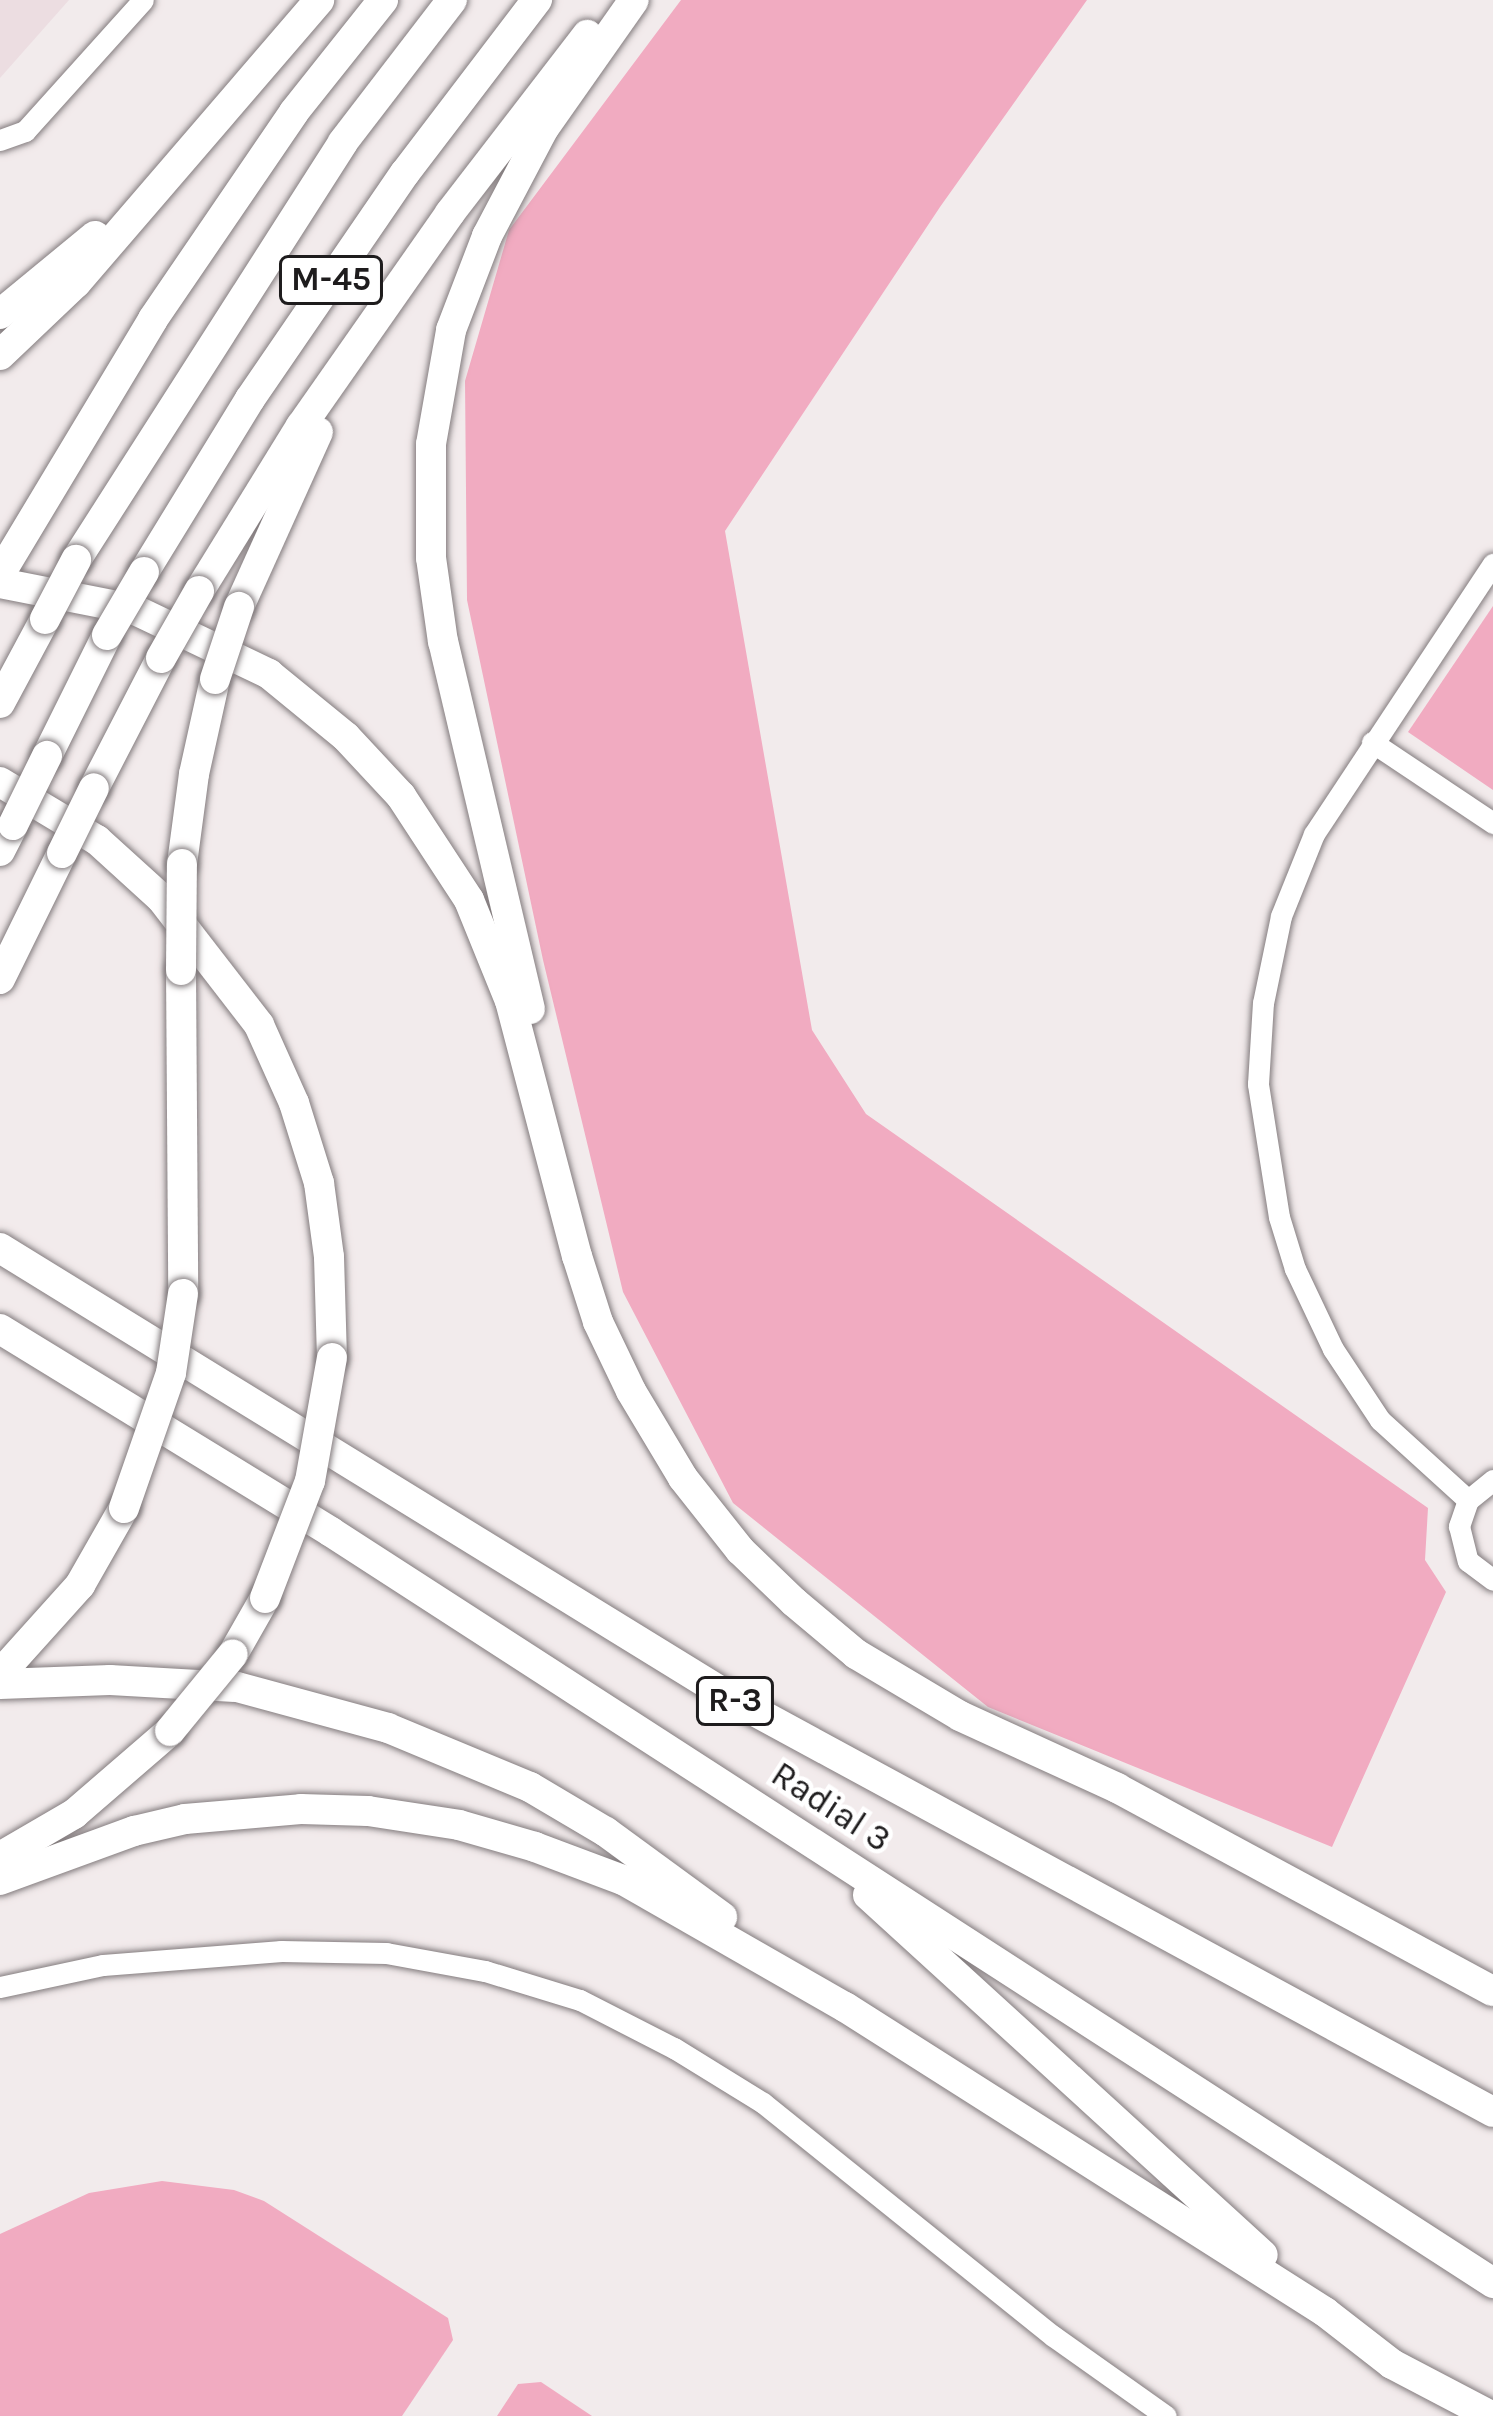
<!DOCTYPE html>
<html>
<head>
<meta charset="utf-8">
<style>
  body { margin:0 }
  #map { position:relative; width:1493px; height:2416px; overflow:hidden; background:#f2ebec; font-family:Karla,sans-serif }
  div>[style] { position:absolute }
  .built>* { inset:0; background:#ecdde1 }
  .green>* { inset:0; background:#f1abc1 }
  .roads { filter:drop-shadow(0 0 3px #837c7e) drop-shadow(0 0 3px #837c7e) }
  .minor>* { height:21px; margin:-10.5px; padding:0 10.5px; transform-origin:10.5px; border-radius:10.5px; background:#fff }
  .highway>* { height:30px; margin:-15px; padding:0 15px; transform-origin:15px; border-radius:15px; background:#fff }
  .bridges { filter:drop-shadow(0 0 3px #837c7e) drop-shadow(0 0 3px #837c7e) }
  .highway-bridge>* { height:30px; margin:-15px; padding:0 15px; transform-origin:15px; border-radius:15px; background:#fff }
  span { translate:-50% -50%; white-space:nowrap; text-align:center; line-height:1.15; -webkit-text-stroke:9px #fff; paint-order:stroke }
  .shield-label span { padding:3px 9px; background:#fff; border:3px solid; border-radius:9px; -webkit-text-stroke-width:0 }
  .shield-label { font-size:33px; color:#1e1c1d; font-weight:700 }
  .street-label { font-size:36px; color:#1e1c1d }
</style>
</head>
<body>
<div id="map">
  <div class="built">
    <div style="clip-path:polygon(0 0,69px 0,0 78px)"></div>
  </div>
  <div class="green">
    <div style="clip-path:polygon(681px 0,1087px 0,940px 207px,725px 531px,812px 1030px,866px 1114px,1428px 1508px,1425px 1560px,1446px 1592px,1332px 1847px,988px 1707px,733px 1503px,623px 1292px,543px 960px,467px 600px,465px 381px,509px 230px)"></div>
    <div style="clip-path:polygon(1493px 606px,1493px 790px,1408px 732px)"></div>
    <div style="clip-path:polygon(162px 2181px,234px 2190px,264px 2201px,448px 2318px,453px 2340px,402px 2416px,0 2416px,0 2234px,89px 2193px)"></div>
    <div style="clip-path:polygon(541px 2382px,592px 2416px,593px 2416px,497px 2416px,518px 2384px)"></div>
  </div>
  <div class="roads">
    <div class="minor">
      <div style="left:0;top:140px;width:27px;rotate:-20deg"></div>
      <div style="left:25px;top:131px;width:176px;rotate:-48deg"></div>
      <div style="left:1372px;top:742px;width:146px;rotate:33.8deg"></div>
      <div style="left:1493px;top:1480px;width:32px;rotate:141deg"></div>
      <div style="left:1468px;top:1500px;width:28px;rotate:109deg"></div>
      <div style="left:1459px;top:1526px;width:36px;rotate:76deg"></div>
      <div style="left:1468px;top:1561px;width:31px;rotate:37deg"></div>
      <div style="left:1468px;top:1500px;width:119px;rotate:-137.7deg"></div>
      <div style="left:1380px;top:1420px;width:85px;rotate:-123.5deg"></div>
      <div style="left:1333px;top:1349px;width:89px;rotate:-115.4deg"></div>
      <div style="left:1295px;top:1269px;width:54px;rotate:-107.1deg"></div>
      <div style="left:1279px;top:1217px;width:135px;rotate:-99deg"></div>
      <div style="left:1258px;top:1084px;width:81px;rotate:-86.5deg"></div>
      <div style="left:1263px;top:1003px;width:89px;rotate:-78.3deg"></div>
      <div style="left:1281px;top:916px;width:88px;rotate:-68.1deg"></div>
      <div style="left:1314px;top:834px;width:324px;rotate:-56.5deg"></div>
      <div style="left:0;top:1987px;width:105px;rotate:-12.1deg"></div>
      <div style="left:103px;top:1965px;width:179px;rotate:-4.5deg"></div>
      <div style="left:281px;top:1951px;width:105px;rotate:1.1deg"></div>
      <div style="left:386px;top:1953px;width:101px;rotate:10.3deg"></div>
      <div style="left:485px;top:1971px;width:99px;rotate:17deg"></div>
      <div style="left:580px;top:2000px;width:106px;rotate:27.1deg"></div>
      <div style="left:674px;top:2048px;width:105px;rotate:31.7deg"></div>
      <div style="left:763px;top:2103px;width:372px;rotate:38.8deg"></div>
      <div style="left:1053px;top:2336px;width:138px;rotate:35.3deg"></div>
    </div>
    <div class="highway">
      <div style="left:0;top:314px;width:123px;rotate:-39.4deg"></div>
      <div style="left:0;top:355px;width:105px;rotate:-43.5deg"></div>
      <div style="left:76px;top:283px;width:373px;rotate:-49.3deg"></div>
      <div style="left:76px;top:560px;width:496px;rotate:-57.4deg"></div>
      <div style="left:343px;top:142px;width:179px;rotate:-52.5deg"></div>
      <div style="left:144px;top:572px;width:203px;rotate:-58.5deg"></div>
      <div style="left:250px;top:399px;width:274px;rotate:-55.6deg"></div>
      <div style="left:405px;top:173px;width:218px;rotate:-52.7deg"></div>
      <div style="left:0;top:574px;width:297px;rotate:-59deg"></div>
      <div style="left:153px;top:319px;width:250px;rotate:-55.7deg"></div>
      <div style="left:294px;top:112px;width:143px;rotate:-51.5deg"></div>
      <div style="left:0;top:583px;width:136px;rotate:11.1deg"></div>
      <div style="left:133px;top:609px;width:151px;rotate:25.5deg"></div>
      <div style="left:269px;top:674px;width:99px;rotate:39.3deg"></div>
      <div style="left:346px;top:737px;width:81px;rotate:47deg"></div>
      <div style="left:401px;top:796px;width:124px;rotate:56.8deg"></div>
      <div style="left:469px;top:900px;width:109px;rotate:67.9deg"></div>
      <div style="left:510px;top:1001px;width:264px;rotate:75.3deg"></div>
      <div style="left:577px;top:1256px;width:69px;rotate:72.3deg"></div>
      <div style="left:598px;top:1322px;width:76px;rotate:64.4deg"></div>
      <div style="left:631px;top:1391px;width:101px;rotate:59.1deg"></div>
      <div style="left:683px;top:1478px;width:92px;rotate:51.6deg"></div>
      <div style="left:740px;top:1550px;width:75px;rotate:43.9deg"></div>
      <div style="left:794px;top:1602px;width:81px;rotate:40deg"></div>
      <div style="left:856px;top:1654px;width:121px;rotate:30.8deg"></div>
      <div style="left:960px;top:1716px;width:173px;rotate:24.6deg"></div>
      <div style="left:1117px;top:1788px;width:427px;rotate:28.4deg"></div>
      <div style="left:199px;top:591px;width:194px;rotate:-58.3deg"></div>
      <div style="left:301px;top:426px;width:260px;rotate:-55deg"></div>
      <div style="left:450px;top:213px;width:225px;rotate:-52.4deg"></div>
      <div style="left:239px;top:607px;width:192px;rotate:-65.7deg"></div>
      <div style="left:0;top:703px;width:95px;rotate:-61.8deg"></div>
      <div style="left:47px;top:756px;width:135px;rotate:-63.6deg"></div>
      <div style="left:0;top:782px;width:113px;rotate:30.9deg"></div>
      <div style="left:97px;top:840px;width:86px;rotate:42.2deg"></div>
      <div style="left:161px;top:898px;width:160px;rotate:52.3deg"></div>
      <div style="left:259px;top:1025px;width:85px;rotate:65.8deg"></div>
      <div style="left:294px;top:1103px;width:84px;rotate:72.6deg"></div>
      <div style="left:319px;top:1183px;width:75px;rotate:82.3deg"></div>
      <div style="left:329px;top:1257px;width:101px;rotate:88.3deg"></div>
      <div style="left:94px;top:788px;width:146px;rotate:-62.7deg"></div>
      <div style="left:0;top:851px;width:29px;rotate:-63deg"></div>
      <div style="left:182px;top:864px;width:91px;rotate:-82.4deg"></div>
      <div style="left:194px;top:774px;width:97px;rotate:-77.5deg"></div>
      <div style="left:181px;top:970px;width:324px;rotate:89.6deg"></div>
      <div style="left:0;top:979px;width:140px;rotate:-63.8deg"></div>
      <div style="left:530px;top:1009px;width:377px;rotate:-103.3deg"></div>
      <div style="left:443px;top:642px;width:85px;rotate:-98.1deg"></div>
      <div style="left:431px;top:558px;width:114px;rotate:-90deg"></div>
      <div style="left:431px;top:444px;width:116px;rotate:-80deg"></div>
      <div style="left:451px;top:330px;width:101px;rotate:-69deg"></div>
      <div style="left:487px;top:236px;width:122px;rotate:-62.2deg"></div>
      <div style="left:544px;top:128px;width:156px;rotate:-54.9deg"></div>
      <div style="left:0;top:1248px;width:864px;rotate:31.61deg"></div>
      <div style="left:736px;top:1701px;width:861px;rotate:28.5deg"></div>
      <div style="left:0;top:1329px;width:388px;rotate:31.5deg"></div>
      <div style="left:331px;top:1532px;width:1384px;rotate:32.87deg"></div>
      <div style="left:233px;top:1654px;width:64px;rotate:-60.3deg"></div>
      <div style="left:0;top:1674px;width:120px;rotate:-48deg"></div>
      <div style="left:80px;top:1585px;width:89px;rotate:-60.3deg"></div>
      <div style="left:0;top:1684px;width:110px;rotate:-2.1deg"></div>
      <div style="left:110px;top:1680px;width:127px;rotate:3.2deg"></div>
      <div style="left:237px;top:1687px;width:156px;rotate:15.2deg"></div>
      <div style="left:388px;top:1728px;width:154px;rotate:22.6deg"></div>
      <div style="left:530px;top:1787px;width:88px;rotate:30.6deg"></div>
      <div style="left:606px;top:1832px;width:144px;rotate:36.2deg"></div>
      <div style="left:0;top:1857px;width:86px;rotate:-30.2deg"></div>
      <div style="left:74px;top:1814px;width:127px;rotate:-40.8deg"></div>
      <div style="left:0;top:1880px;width:143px;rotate:-20.1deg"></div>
      <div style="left:134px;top:1831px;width:52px;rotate:-13.2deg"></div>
      <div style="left:185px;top:1819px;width:116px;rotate:-4.9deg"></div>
      <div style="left:301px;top:1809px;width:67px;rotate:1.7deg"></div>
      <div style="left:368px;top:1811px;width:92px;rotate:8.7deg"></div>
      <div style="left:459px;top:1825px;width:79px;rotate:16.1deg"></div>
      <div style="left:535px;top:1847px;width:94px;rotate:20.6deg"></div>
      <div style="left:623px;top:1880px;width:256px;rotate:29.8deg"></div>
      <div style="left:845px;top:2007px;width:569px;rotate:32.43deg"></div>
      <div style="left:1325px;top:2312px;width:85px;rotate:37.8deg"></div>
      <div style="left:1392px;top:2364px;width:112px;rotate:27.7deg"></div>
      <div style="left:868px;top:1895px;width:534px;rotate:42.35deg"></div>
    </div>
  </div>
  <div class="bridges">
    <div class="highway-bridge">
      <div style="left:45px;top:619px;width:67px;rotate:-62.3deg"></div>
      <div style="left:107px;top:635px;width:73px;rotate:-59.6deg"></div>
      <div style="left:161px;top:658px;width:77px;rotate:-60.4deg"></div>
      <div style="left:215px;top:679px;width:76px;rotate:-71.6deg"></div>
      <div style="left:13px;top:825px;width:77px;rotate:-63.8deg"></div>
      <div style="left:62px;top:853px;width:72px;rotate:-63.8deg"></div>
      <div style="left:181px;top:970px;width:106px;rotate:-89.5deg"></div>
      <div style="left:124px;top:1508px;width:143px;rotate:-70.8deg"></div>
      <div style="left:171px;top:1373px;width:80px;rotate:-81.4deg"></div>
      <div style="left:265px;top:1598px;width:125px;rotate:-69deg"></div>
      <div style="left:310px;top:1481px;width:125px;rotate:-79.9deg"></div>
      <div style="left:170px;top:1731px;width:99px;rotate:-50.7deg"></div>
    </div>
  </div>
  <div class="shield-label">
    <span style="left:331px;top:280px">M-45</span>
    <span style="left:735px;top:1701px">R-3</span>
  </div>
  <div class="street-label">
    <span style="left:831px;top:1807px;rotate:33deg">Radial 3</span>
  </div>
</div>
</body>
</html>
